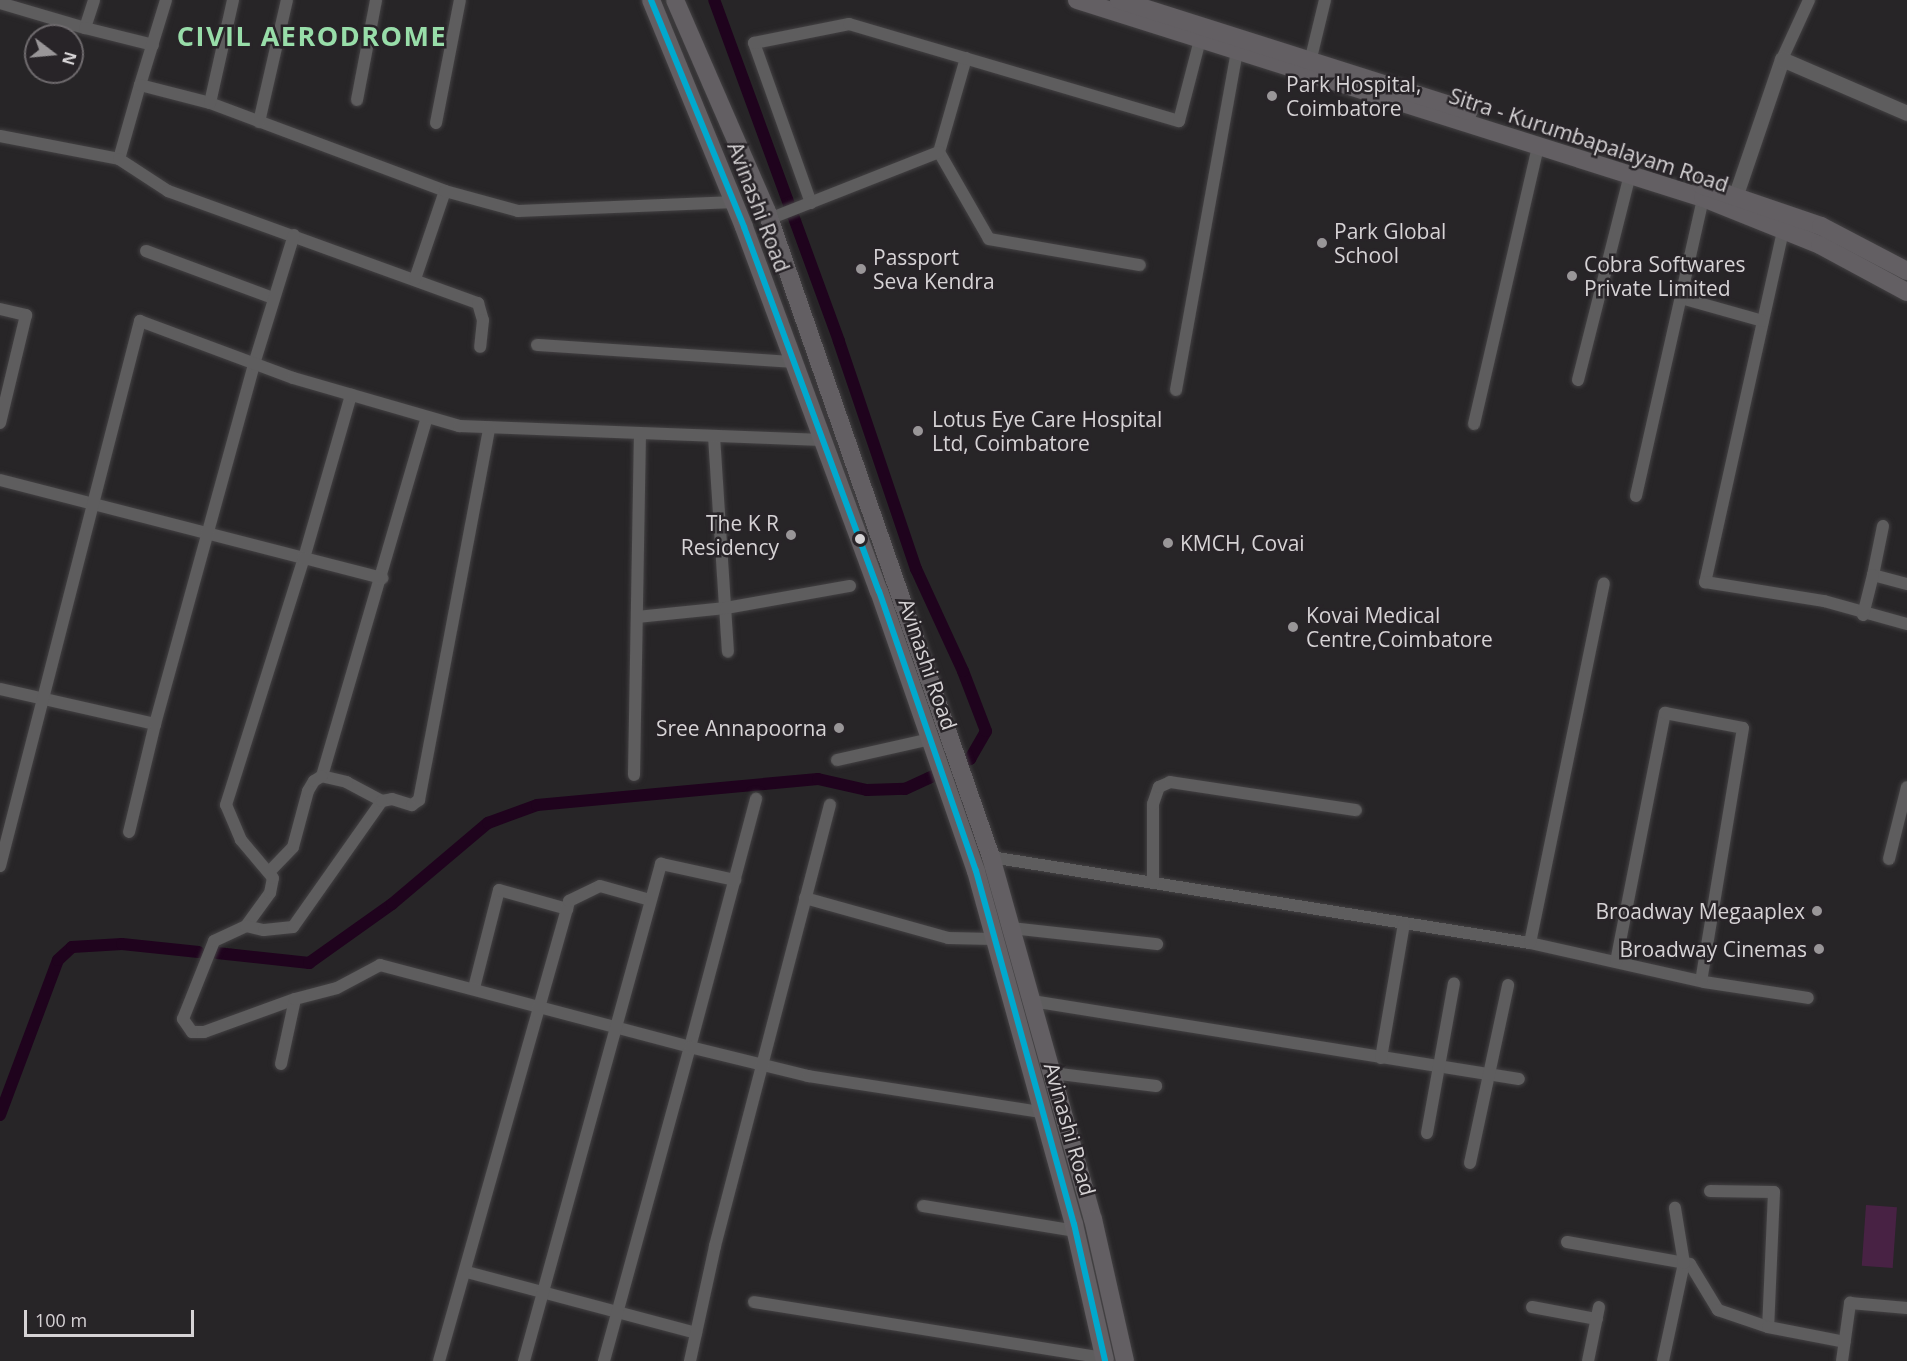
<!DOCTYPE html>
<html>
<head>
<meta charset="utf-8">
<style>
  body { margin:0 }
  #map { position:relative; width:1907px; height:1361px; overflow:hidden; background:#272527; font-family:"Open Sans",sans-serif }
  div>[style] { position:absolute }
  .green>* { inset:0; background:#482244; transform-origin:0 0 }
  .canal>* { height:12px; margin:-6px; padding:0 6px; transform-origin:6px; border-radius:6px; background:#1f031d }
  .roads { filter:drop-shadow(0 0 2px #434143) drop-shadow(0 0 2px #434143) }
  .minor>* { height:12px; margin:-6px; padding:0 6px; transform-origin:6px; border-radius:6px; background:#5e5d5e }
  .tertiary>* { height:15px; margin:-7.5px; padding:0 7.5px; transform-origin:7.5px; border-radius:7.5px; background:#5e5d5e }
  .primary>* { height:18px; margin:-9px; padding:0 9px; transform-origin:9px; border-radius:9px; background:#635f63 }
  .bus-1>* { height:6px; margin:-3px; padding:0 3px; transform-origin:3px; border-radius:3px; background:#00a9ce }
  .dots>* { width:16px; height:16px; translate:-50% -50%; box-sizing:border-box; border:3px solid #282428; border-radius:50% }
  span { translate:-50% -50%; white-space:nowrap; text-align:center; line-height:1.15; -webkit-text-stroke:5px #282428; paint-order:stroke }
  .poi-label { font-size:21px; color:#d6d3d5 }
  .left { translate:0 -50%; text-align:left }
  .right { translate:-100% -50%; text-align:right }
  .street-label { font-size:21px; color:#d6d3d5 }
  .district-label { font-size:27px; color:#98dda9; font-weight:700; letter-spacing:1.5px }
  .north { position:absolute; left:24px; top:24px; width:60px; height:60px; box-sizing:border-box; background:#282428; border:2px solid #6e6a6d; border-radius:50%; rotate:106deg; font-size:16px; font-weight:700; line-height:24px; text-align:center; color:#d6d3d5 }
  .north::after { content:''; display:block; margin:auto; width:21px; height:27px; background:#999698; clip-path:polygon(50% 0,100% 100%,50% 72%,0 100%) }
  .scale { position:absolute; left:24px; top:1310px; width:170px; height:27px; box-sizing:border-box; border:3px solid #d6d3d5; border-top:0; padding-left:8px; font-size:18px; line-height:21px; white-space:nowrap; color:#d6d3d5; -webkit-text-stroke:4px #282428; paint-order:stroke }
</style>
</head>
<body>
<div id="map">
  <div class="green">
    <div style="left:1866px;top:1205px;width:31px;height:61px;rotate:4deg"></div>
  </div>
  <div class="canal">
    <div style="left:217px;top:953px;width:93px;rotate:6.2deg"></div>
    <div style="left:309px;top:963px;width:102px;rotate:-35.4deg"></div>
    <div style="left:392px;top:904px;width:126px;rotate:-40.2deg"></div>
    <div style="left:488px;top:823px;width:52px;rotate:-20.2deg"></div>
    <div style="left:537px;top:805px;width:282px;rotate:-5.3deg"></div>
    <div style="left:818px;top:779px;width:50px;rotate:12.7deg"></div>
    <div style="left:867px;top:790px;width:38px;rotate:-2deg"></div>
    <div style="left:905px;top:789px;width:72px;rotate:-24.8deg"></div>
    <div style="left:970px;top:759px;width:32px;rotate:-60deg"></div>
    <div style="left:986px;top:731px;width:64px;rotate:-111deg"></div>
    <div style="left:963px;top:671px;width:112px;rotate:-114.7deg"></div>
    <div style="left:916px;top:569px;width:241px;rotate:-108.7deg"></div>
    <div style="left:839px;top:341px;width:363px;rotate:-110.1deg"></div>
    <div style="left:0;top:1115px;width:165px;rotate:-69.5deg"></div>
    <div style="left:58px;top:960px;width:19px;rotate:-43deg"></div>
    <div style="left:72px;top:947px;width:50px;rotate:-3.4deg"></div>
    <div style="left:122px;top:944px;width:77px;rotate:5.9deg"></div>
  </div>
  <div class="roads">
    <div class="minor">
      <div style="left:0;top:3px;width:89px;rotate:16.4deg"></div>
      <div style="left:85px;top:28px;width:29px;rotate:-72deg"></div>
      <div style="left:85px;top:28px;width:70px;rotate:14deg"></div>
      <div style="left:966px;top:58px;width:98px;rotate:106deg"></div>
      <div style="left:939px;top:152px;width:100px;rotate:60.1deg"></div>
      <div style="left:989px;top:239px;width:153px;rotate:9.8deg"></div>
      <div style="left:1782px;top:59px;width:65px;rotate:-65.4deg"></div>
      <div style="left:1309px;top:66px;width:68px;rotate:-76.4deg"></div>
      <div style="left:140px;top:85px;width:89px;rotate:-73deg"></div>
      <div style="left:357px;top:100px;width:102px;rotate:-79.2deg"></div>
      <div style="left:210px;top:103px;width:251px;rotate:20.5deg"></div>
      <div style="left:259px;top:122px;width:125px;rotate:-77.1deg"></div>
      <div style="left:436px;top:123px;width:125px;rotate:-79deg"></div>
      <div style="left:0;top:136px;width:121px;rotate:10.9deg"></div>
      <div style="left:119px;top:159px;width:77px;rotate:-74.2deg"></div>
      <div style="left:140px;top:85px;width:72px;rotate:14.4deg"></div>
      <div style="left:210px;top:103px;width:106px;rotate:-77.4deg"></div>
      <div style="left:119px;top:159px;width:59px;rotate:33.1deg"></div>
      <div style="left:168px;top:191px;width:330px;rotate:19.9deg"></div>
      <div style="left:478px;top:303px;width:18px;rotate:74deg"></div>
      <div style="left:483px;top:320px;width:27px;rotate:96deg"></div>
      <div style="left:811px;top:203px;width:170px;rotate:-109.6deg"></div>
      <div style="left:754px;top:43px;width:97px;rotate:-11.3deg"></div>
      <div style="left:849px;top:24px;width:344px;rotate:16.4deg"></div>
      <div style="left:1179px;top:121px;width:84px;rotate:-75.5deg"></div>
      <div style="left:769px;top:219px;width:183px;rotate:-21.5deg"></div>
      <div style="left:1783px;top:231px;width:360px;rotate:102.5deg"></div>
      <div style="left:1705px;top:582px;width:121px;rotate:9.1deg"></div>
      <div style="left:1824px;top:601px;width:86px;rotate:15.5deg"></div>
      <div style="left:146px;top:251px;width:135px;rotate:20.3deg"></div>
      <div style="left:415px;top:279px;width:93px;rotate:-71.2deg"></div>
      <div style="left:445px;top:191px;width:76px;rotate:15.3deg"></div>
      <div style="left:518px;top:211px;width:217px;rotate:-2.4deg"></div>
      <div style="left:1681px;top:298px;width:85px;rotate:15.7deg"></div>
      <div style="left:0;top:309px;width:27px;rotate:13deg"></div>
      <div style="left:26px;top:315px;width:111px;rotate:103.5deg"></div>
      <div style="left:537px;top:345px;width:256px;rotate:3.8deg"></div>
      <div style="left:1578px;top:380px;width:211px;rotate:-75.8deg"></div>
      <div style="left:1176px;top:390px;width:344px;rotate:-79.8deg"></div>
      <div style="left:1474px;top:424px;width:285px;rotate:-77deg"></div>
      <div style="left:714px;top:436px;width:216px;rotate:86.3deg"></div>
      <div style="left:0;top:480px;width:314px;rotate:14.4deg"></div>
      <div style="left:304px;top:558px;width:170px;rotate:-73.9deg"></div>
      <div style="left:1636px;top:496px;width:305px;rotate:-77.3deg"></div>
      <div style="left:1883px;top:526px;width:50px;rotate:101.5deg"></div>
      <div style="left:1873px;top:575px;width:35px;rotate:15deg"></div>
      <div style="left:1863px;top:615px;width:41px;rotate:-76deg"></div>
      <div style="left:637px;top:617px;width:89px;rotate:-5.8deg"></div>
      <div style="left:726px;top:608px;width:126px;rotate:-10.1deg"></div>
      <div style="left:0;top:689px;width:159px;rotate:12.7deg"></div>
      <div style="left:155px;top:724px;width:111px;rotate:103.5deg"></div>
      <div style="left:155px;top:724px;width:373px;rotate:-74.6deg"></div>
      <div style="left:254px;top:364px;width:135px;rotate:-72.8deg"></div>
      <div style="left:837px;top:760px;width:95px;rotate:-12.7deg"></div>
      <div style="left:634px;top:775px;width:342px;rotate:-89deg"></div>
      <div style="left:382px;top:801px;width:40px;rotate:-152deg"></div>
      <div style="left:347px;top:782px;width:26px;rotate:-167deg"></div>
      <div style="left:322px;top:776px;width:374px;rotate:-73.7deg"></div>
      <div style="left:991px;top:857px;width:546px;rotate:9.07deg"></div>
      <div style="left:1530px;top:943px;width:178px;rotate:12.6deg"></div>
      <div style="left:1704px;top:982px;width:105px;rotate:8.7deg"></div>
      <div style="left:1889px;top:859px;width:74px;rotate:-76deg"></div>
      <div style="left:0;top:866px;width:563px;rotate:-75.59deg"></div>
      <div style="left:140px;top:321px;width:163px;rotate:20.4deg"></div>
      <div style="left:293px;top:378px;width:173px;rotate:16.1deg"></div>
      <div style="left:459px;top:426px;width:364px;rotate:2.2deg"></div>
      <div style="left:270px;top:871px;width:33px;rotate:-46deg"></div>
      <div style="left:293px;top:847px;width:58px;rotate:-75deg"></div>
      <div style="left:308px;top:791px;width:12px;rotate:-59deg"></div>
      <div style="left:314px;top:781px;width:9px;rotate:-32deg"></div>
      <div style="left:1153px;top:883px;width:79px;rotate:-90deg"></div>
      <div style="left:1153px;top:804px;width:18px;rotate:-71deg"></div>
      <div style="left:1159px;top:787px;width:12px;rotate:-24deg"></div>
      <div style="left:1170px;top:782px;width:188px;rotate:8.6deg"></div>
      <div style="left:805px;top:898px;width:148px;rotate:15.6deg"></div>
      <div style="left:948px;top:938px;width:46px;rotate:1.2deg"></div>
      <div style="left:246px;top:926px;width:41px;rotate:-54deg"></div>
      <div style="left:270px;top:893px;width:15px;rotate:-79deg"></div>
      <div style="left:273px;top:878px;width:50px;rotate:-130.1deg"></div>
      <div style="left:241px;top:840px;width:38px;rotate:-113deg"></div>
      <div style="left:226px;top:805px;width:259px;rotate:-72.5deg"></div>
      <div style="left:304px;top:558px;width:81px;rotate:14.4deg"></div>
      <div style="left:1011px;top:928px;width:147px;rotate:6.3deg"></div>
      <div style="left:1530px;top:943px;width:367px;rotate:-78.4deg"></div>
      <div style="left:1616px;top:962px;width:254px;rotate:-78.9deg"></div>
      <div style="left:1665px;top:713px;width:79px;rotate:10.9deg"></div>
      <div style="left:1743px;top:728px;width:256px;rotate:99.4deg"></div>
      <div style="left:474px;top:988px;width:101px;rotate:-75.7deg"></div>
      <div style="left:499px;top:890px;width:71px;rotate:15.6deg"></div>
      <div style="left:295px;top:999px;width:97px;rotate:160.1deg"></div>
      <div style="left:204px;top:1032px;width:12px;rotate:180deg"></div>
      <div style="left:192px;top:1032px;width:16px;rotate:-125deg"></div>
      <div style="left:183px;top:1019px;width:84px;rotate:-68.3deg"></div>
      <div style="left:214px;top:941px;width:35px;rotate:-25deg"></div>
      <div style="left:246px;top:926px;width:18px;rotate:13deg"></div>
      <div style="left:264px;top:930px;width:29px;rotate:-6deg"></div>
      <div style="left:293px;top:927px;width:154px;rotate:-54.8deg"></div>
      <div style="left:382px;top:801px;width:10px;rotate:-11deg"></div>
      <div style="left:392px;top:799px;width:21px;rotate:17deg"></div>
      <div style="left:412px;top:805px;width:9px;rotate:-36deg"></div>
      <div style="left:419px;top:800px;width:379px;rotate:-79.3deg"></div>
      <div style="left:1032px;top:1001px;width:493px;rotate:9.1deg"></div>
      <div style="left:1381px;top:1058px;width:136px;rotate:-80.3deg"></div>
      <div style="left:281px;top:1064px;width:66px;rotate:-77.8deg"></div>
      <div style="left:295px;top:999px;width:43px;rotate:-14.7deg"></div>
      <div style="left:337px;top:988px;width:49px;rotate:-28.1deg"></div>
      <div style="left:380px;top:965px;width:321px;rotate:14.8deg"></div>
      <div style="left:690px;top:1047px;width:257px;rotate:-75.1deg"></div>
      <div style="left:1052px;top:1073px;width:105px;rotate:7.1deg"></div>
      <div style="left:1427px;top:1133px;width:152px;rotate:-79.8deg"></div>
      <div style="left:1470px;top:1163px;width:182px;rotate:-77.9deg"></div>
      <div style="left:1710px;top:1191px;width:64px;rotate:0.9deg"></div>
      <div style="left:1774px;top:1192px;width:135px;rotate:92.5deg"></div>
      <div style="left:923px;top:1206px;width:155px;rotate:9.3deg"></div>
      <div style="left:1567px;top:1242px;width:125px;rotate:10.1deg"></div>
      <div style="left:1690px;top:1264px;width:54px;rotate:58.7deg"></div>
      <div style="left:1718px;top:1310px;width:53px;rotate:18.8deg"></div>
      <div style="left:1768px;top:1327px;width:78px;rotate:11deg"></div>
      <div style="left:467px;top:1272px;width:237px;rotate:14.9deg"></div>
      <div style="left:754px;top:1302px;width:354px;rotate:9.1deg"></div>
      <div style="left:1532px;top:1307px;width:66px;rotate:10.5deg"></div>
      <div style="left:439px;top:1361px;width:478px;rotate:-74.2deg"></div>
      <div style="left:569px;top:901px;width:34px;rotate:-26deg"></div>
      <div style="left:600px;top:886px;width:52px;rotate:15.6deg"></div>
      <div style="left:524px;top:1361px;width:516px;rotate:-74.59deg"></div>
      <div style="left:661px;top:864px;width:76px;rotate:12.2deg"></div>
      <div style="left:604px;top:1361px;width:326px;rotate:-74.7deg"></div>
      <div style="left:690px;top:1047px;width:122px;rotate:13.8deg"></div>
      <div style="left:808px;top:1076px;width:235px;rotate:8.8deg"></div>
      <div style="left:690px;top:1361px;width:118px;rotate:-77.7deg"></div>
      <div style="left:715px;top:1246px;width:456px;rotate:-75.4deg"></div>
      <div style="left:1588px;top:1361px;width:55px;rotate:-78.5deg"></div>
      <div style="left:1663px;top:1361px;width:100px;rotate:-77.9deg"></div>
      <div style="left:1684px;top:1263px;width:56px;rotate:-99.3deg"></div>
      <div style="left:1842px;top:1361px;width:59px;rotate:-82.1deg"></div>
      <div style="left:1850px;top:1303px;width:57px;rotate:5deg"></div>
    </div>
    <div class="tertiary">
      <div style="left:1732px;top:206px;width:155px;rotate:-71.2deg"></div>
      <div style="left:1782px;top:59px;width:136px;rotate:23.4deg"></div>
    </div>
    <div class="primary">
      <div style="left:651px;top:0;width:245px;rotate:67.7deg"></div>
      <div style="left:744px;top:227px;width:388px;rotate:69.7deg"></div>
      <div style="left:879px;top:591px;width:296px;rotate:70.9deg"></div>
      <div style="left:976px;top:871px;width:366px;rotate:74.5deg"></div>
      <div style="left:1074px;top:1224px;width:140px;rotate:77.2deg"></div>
      <div style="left:675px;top:0;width:231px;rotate:66.5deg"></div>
      <div style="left:767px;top:212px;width:683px;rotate:70.85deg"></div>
      <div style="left:991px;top:857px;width:376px;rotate:74.3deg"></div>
      <div style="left:1093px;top:1219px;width:146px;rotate:77.3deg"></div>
      <div style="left:1077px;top:0;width:657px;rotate:17.55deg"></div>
      <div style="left:1703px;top:198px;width:126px;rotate:21.9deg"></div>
      <div style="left:1820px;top:245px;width:99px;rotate:28.4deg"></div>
      <div style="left:1119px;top:0;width:367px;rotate:17.6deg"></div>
      <div style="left:1701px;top:185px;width:127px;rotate:18.9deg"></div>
      <div style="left:1821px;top:226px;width:97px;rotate:27.6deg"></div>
    </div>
  </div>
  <div class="bus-1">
    <div style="left:651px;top:0;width:245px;rotate:67.7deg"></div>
    <div style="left:744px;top:227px;width:388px;rotate:69.7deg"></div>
    <div style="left:879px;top:591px;width:296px;rotate:70.9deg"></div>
    <div style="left:976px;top:871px;width:366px;rotate:74.5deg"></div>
    <div style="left:1074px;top:1224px;width:140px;rotate:77.2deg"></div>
  </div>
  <div class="dots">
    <div style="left:1272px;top:96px;background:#999698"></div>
    <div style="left:1322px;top:243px;background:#999698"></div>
    <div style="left:861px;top:269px;background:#999698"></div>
    <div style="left:1572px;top:276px;background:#999698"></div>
    <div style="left:918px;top:431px;background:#999698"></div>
    <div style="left:791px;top:535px;background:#999698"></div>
    <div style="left:860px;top:539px;background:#d6d3d5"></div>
    <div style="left:1168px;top:543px;background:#999698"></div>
    <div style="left:1293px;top:627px;background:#999698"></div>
    <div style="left:839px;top:728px;background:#999698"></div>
    <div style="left:1817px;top:911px;background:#999698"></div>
    <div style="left:1819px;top:949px;background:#999698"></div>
  </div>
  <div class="poi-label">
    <span class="left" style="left:1286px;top:96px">Park Hospital,<br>Coimbatore</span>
    <span class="left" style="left:1334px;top:243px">Park Global<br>School</span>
    <span class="left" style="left:873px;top:269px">Passport<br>Seva Kendra</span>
    <span class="left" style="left:1584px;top:276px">Cobra Softwares<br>Private Limited</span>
    <span class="left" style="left:932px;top:431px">Lotus Eye Care Hospital<br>Ltd, Coimbatore</span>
    <span class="right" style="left:779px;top:535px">The K R<br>Residency</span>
    <span class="left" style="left:1180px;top:543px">KMCH, Covai</span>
    <span class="left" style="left:1306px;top:627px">Kovai Medical<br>Centre,Coimbatore</span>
    <span class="right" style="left:827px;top:728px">Sree Annapoorna</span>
    <span class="right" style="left:1805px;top:911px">Broadway Megaaplex</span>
    <span class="right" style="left:1807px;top:949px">Broadway Cinemas</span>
  </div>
  <div class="street-label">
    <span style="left:1589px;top:140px;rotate:18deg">Sitra - Kurumbapalayam Road</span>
    <span style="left:759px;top:207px;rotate:69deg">Avinashi Road</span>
    <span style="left:928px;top:664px;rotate:71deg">Avinashi Road</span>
    <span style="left:1070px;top:1129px;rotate:74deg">Avinashi Road</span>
  </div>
  <div class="district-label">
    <span style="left:312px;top:36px">CIVIL AERODROME</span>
  </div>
  <div class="north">N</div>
  <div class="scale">100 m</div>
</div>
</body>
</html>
